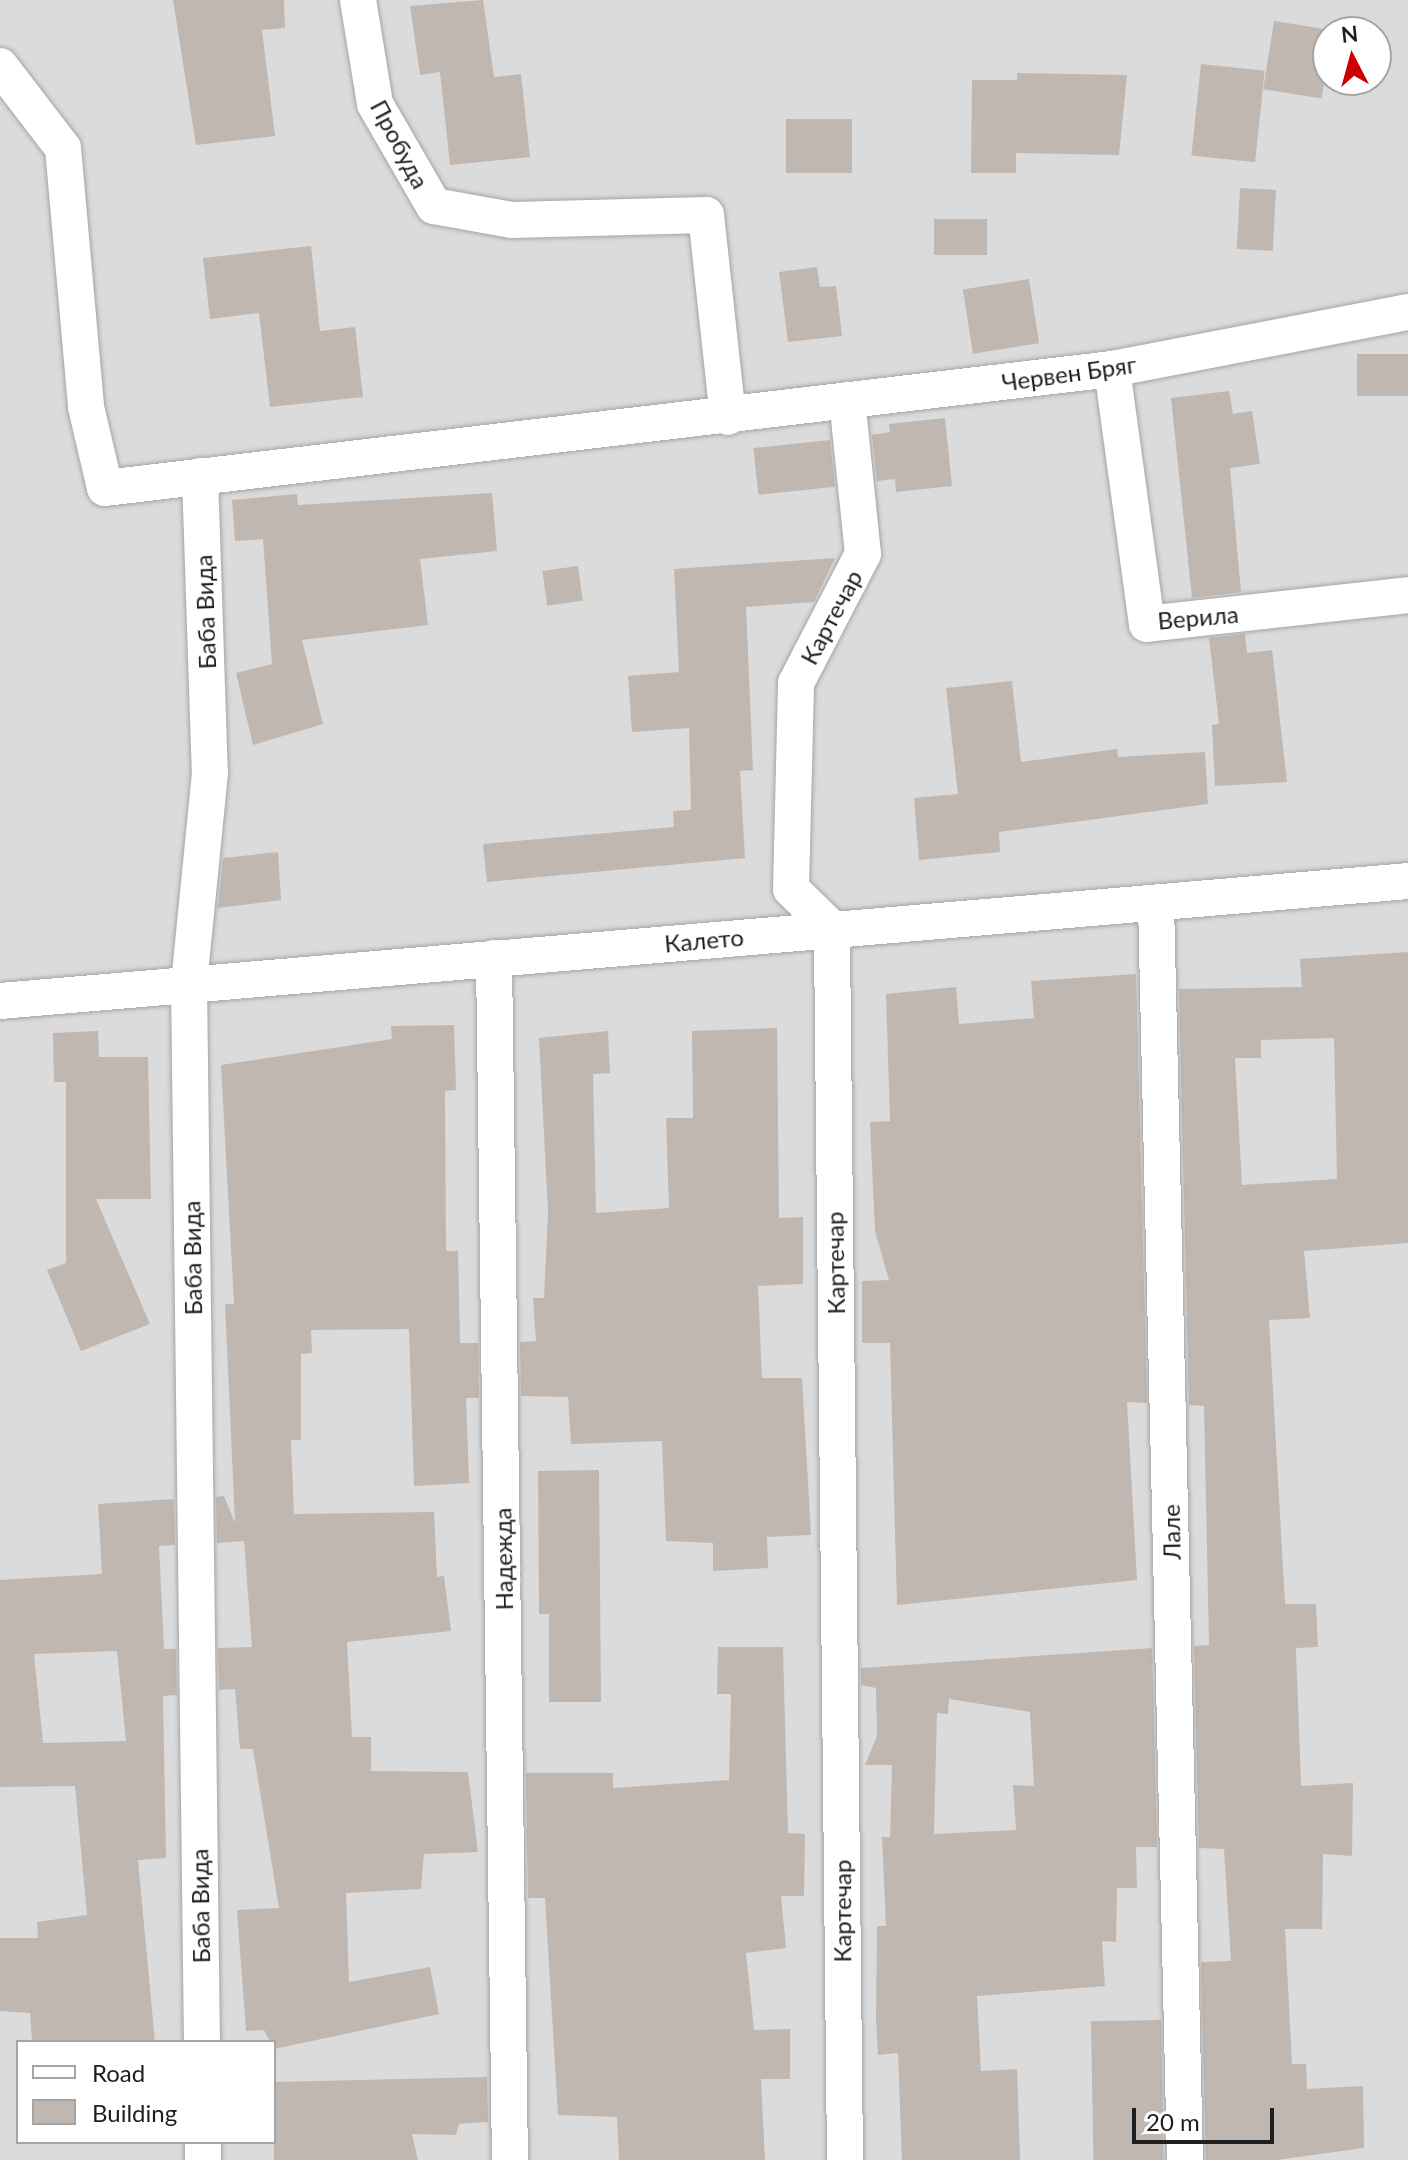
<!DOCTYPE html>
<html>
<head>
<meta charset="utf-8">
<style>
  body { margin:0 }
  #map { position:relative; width:1408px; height:2160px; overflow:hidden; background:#efebe4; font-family:Lato,sans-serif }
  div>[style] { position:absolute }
  .residential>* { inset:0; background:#dcdbdb }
  .building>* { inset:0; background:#c0b7b0; transform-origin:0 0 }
  .roads { filter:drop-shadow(0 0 2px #a5a5a5) drop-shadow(0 0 2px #a5a5a5) }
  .street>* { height:36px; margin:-18px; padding:0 18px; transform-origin:18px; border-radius:18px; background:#fff }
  span { translate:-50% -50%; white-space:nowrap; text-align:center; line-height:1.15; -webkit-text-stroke:7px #fff; paint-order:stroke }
  .street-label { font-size:24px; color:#1e1e1e }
  .legend { position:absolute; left:16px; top:2040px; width:260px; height:104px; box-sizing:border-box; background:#fff; border:2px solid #a5a5a5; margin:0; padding:10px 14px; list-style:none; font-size:24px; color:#1e1e1e }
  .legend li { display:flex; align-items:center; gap:16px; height:40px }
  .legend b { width:40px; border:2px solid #a5a5a5 }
  .north { position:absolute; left:1312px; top:16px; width:80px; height:80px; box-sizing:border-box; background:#fff; border:2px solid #a5a5a5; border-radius:50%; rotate:354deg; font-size:22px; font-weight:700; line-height:32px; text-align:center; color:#1e1e1e }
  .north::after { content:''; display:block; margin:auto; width:28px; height:36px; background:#cc0003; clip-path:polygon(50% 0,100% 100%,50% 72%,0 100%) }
  .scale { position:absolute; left:1132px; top:2108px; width:142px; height:36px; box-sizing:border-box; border:4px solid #1e1e1e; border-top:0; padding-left:10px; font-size:24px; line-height:28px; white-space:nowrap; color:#1e1e1e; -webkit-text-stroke:6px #fff; paint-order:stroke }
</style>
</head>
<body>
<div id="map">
  <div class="residential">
    <div style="clip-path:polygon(evenodd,0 0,1408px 0,1408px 2160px,0 2160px,0 0,1328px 32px,1376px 32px,1376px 80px,1328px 80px,1328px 32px,0 0,18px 2042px,274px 2042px,274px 2142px,18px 2142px,18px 2042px)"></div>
  </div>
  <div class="building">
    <div style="clip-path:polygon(173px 0,284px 0,285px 28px,262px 30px,275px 136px,196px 145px)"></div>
    <div style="clip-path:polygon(483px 0,494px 77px,521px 74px,530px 157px,450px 165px,440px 72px,420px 75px,410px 6px)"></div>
    <div style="left:1274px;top:21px;width:59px;height:69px;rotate:9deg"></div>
    <div style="left:1201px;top:64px;width:64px;height:92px;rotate:6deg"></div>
    <div style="clip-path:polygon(1017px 73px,1127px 75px,1119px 155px,1016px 153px,1016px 173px,971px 173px,972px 80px,1017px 80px)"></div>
    <div style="left:786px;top:119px;width:66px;height:54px"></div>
    <div style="left:1240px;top:188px;width:36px;height:61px;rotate:3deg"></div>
    <div style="left:987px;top:219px;width:36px;height:53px;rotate:90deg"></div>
    <div style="clip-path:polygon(311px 246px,320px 331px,355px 327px,363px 397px,270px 407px,259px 313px,210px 319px,203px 258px)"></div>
    <div style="clip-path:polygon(817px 267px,820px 287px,836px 286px,842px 336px,788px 342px,779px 272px)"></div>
    <div style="left:1029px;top:279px;width:65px;height:67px;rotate:81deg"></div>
    <div style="left:1408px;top:354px;width:42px;height:51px;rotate:90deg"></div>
    <div style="clip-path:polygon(1229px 391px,1233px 414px,1252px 411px,1260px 464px,1230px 468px,1241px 592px,1192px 598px,1171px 398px)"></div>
    <div style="clip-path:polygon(945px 418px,952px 486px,896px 492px,895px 479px,877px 481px,872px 435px,890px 432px,889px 424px)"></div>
    <div style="left:830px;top:440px;width:47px;height:77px;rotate:84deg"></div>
    <div style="clip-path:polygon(492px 493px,497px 551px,420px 559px,428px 625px,302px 640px,323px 724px,253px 745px,236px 673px,272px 664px,263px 539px,235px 541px,232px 500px,297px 494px,298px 505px)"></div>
    <div style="clip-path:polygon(835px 558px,814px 602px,746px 607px,753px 770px,740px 771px,745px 858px,487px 882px,483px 844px,674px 827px,673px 811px,691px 810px,689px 728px,632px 732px,628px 676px,679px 672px,674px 569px)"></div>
    <div style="left:578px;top:566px;width:35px;height:36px;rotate:82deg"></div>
    <div style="clip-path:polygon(1245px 634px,1247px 653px,1272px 650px,1287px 782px,1215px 786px,1212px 725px,1219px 724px,1209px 638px)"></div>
    <div style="clip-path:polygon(1012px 681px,1021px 762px,1117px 749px,1118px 757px,1205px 752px,1208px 804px,999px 832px,1000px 852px,919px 860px,914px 798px,958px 794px,946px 688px)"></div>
    <div style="clip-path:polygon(278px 852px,281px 900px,218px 908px,223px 858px)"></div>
    <div style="clip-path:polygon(evenodd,1408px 952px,1408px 1243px,1304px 1251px,1310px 1318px,1269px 1320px,1285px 1604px,1316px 1604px,1318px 1647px,1296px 1648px,1301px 1786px,1353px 1783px,1352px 1856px,1323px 1854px,1322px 1929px,1285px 1929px,1292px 2064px,1306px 2064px,1307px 2089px,1363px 2086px,1364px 2148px,1276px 2160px,1206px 2160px,1201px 1962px,1231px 1961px,1224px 1849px,1199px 1848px,1194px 1646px,1209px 1645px,1204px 1406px,1189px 1405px,1179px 989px,1302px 987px,1300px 959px,1408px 952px,1334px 1038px,1337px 1179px,1242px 1185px,1235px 1058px,1261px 1058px,1261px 1040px,1334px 1038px)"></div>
    <div style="clip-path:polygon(1136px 974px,1147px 1403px,1127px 1402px,1137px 1580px,897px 1605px,890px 1343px,862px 1343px,862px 1281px,889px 1280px,875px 1231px,870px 1122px,890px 1121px,886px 994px,956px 987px,959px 1024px,1034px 1018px,1031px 981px)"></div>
    <div style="clip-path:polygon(454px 1025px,456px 1090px,445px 1091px,446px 1251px,458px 1251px,460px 1343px,478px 1343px,479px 1398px,466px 1398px,469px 1483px,414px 1486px,409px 1329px,311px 1330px,312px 1353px,301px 1354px,301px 1440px,291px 1440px,294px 1514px,434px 1512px,437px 1577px,444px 1576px,451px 1631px,347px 1642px,352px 1737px,371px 1737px,371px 1771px,468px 1772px,478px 1852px,424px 1854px,421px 1889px,346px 1893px,349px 1982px,430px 1967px,439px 2014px,274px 2049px,264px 2030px,246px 2031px,237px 1910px,279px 1908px,253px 1749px,240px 1749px,235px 1689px,219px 1690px,218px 1648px,252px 1647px,244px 1541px,217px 1543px,216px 1497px,224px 1496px,235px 1523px,225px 1304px,234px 1304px,221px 1065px,392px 1039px,391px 1026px)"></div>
    <div style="clip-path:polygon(777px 1028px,779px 1218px,803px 1217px,803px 1284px,758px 1286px,762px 1378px,802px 1378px,811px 1535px,767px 1537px,768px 1568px,713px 1571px,713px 1543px,666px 1541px,662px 1441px,571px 1444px,568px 1397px,521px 1396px,520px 1342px,536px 1341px,533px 1298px,544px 1298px,548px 1212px,539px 1038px,608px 1031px,610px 1073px,593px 1074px,596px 1213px,669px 1208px,666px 1118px,693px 1118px,692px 1031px)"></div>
    <div style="clip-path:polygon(98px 1031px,99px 1057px,148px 1057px,151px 1199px,96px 1199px,150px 1324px,81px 1351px,47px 1270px,66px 1263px,66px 1082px,54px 1082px,53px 1033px)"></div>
    <div style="clip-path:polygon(599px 1470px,601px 1702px,549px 1702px,549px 1614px,539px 1614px,538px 1471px)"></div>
    <div style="clip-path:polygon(evenodd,174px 1499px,175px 1545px,159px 1546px,164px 1649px,176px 1649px,177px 1695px,163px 1696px,166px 1858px,138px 1860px,155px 2042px,32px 2042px,30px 2013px,0 2011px,0 1938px,38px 1938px,37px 1922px,87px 1915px,75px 1786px,0 1787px,0 1580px,102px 1574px,98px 1504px,174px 1499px,117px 1651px,126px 1741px,43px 1743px,34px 1654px,117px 1651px)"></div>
    <div style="clip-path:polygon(718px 1647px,783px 1647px,788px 1833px,805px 1834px,804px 1896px,781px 1896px,786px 1948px,746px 1953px,754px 2030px,790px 2029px,790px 2079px,761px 2079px,765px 2160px,619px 2160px,617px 2117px,558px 2115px,545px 1898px,528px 1898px,526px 1773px,613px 1773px,613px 1788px,729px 1780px,731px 1694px,717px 1694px)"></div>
    <div style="clip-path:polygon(evenodd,1152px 1648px,1157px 1847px,1136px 1847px,1137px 1888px,1117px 1888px,1116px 1942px,1102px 1941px,1105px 1986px,977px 1996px,981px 2071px,1017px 2069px,1020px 2160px,902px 2160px,898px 2053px,878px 2055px,876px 2019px,877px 1926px,886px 1926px,882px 1837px,890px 1837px,892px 1765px,865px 1765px,877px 1736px,876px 1688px,861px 1685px,861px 1668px,1152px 1648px,949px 1699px,1030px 1712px,1034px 1786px,1013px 1785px,1016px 1830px,934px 1834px,937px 1713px,948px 1714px,949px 1699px)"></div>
    <div style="left:1161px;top:2020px;width:140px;height:70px;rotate:89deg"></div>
    <div style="clip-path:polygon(487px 2077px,488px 2122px,459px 2124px,456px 2135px,412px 2134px,418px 2160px,274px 2160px,274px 2082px)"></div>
  </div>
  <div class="roads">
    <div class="street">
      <div style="left:358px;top:0;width:105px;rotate:80.7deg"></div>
      <div style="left:375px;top:104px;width:118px;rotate:60deg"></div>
      <div style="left:434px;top:206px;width:79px;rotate:10.2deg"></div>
      <div style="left:512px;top:220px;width:194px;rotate:-1.5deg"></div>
      <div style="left:706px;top:215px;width:203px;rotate:83.8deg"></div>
      <div style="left:0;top:66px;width:103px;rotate:52.5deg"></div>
      <div style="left:63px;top:148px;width:260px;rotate:84.9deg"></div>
      <div style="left:86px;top:407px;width:83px;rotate:76.8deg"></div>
      <div style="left:105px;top:488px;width:1014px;rotate:-6.74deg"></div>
      <div style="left:1112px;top:369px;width:301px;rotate:-10.9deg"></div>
      <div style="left:1112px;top:369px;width:257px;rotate:82.2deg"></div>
      <div style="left:1147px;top:624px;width:263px;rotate:-6.3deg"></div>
      <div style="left:200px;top:476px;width:297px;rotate:88.1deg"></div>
      <div style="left:210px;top:773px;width:210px;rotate:95.7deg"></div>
      <div style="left:189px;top:982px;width:1060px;rotate:89.3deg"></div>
      <div style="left:1156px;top:903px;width:1257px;rotate:88.68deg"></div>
      <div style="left:494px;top:958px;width:1202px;rotate:89.24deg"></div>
      <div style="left:0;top:1001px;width:1413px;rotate:-4.87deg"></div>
      <div style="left:203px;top:2142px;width:18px;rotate:90deg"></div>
      <div style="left:845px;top:2160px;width:1231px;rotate:-90.61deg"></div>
      <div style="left:832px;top:929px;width:57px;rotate:-135.7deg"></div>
      <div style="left:791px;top:889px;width:206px;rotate:-88.6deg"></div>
      <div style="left:796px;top:683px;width:145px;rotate:-62.6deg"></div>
      <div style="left:863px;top:554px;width:155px;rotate:-95.9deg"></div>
    </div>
  </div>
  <div class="street-label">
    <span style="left:400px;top:144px;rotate:62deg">Пробуда</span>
    <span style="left:1069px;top:373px;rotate:-8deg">Червен Бряг</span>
    <span style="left:205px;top:612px;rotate:-92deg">Баба Вида</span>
    <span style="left:831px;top:617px;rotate:-62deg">Картечар</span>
    <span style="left:1198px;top:617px;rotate:-5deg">Верила</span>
    <span style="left:704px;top:940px;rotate:-5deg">Калето</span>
    <span style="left:192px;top:1258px;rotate:-91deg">Баба Вида</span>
    <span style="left:835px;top:1263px;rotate:-91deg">Картечар</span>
    <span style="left:1171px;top:1532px;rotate:-91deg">Лале</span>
    <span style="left:503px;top:1559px;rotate:-91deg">Надежда</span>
    <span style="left:200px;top:1906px;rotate:-91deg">Баба Вида</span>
    <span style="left:842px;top:1911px;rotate:-90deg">Картечар</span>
  </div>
  <ul class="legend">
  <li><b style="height:10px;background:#fff"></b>Road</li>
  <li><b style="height:22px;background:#c0b7b0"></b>Building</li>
  </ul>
  <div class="north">N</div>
  <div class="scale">20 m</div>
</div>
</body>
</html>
